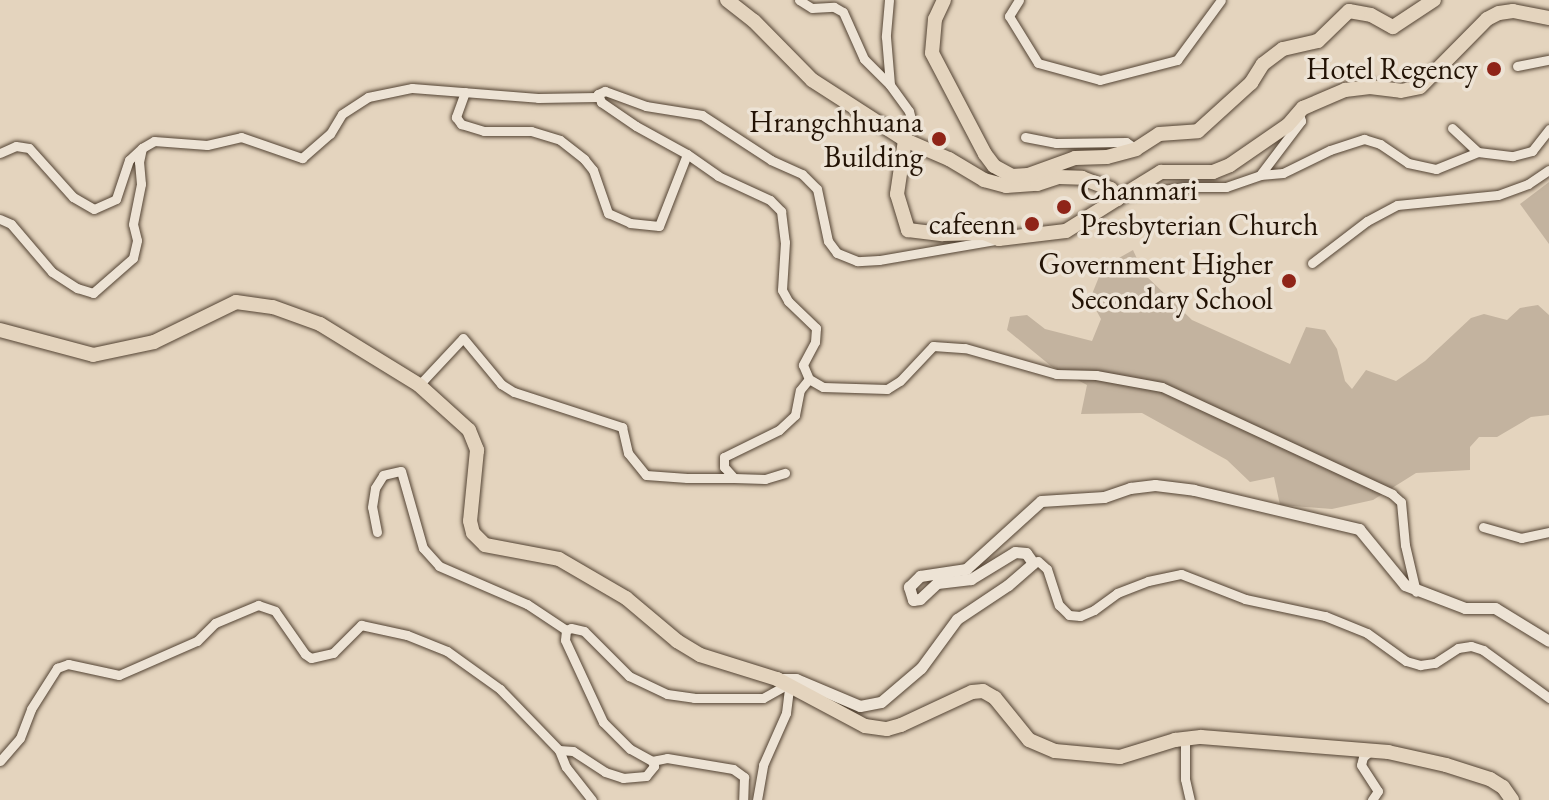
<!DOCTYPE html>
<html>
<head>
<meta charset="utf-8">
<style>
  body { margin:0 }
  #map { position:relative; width:1549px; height:800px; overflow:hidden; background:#e4d4be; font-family:"EB Garamond",serif }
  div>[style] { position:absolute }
  .green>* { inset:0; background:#c3b39f }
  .roads { filter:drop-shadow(0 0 2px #534333) drop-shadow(0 0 2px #534333) }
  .minor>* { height:9px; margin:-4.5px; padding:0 4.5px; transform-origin:4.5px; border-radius:4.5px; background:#ede3d5 }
  .tertiary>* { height:11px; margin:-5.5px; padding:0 5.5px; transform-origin:5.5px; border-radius:5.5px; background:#ede3d5 }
  .primary>* { height:14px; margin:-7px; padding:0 7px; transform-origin:7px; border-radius:7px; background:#e4d4be }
  .trunk>* { height:14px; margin:-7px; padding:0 7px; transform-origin:7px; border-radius:7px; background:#e4d4be }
  .dots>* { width:22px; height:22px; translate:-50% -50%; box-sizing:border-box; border:4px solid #ede3d5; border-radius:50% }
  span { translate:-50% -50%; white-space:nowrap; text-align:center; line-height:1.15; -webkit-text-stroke:7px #ede3d5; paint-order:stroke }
  .poi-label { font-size:30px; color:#231305 }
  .right { translate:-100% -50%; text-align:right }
  .left { translate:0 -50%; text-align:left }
</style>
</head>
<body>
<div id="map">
  <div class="green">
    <div style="clip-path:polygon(1549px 182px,1549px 244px,1520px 204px)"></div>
    <div style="clip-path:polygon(1133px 250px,1144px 274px,1192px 320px,1290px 364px,1306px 327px,1325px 330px,1337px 349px,1345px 381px,1352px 389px,1366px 370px,1396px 381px,1425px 361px,1471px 318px,1484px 314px,1507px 320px,1520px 308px,1538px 305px,1549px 315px,1549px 415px,1531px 417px,1497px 437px,1479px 437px,1470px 447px,1470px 470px,1416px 473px,1373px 500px,1332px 509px,1280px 505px,1274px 477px,1250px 482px,1227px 460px,1142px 413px,1081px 414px,1087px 385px,1051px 366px,1007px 330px,1010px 317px,1027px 315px,1045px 329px,1092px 341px,1101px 319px,1090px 299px,1103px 267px)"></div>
  </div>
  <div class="roads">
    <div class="minor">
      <div style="left:799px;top:0;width:15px;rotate:32deg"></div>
      <div style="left:812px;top:8px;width:22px;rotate:-3deg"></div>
      <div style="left:834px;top:7px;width:10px;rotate:29deg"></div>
      <div style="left:843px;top:12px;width:51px;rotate:65.9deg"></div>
      <div style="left:864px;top:59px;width:37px;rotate:45deg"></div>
      <div style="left:890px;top:85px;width:32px;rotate:54deg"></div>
      <div style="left:909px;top:111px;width:8px;rotate:76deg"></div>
      <div style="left:911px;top:119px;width:22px;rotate:106deg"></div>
      <div style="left:889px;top:0;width:37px;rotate:95deg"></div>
      <div style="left:886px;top:37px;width:48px;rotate:85.2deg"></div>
      <div style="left:1019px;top:0;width:19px;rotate:122deg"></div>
      <div style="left:1009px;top:16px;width:55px;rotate:58.3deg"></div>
      <div style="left:1038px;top:63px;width:64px;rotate:15.3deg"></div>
      <div style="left:1100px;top:80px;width:80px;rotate:-14.6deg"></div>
      <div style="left:1177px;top:60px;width:74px;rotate:-53.7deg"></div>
      <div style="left:1517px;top:66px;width:33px;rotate:-11deg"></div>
      <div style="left:465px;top:92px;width:27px;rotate:110deg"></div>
      <div style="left:456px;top:117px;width:9px;rotate:54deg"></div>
      <div style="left:461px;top:124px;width:24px;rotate:17deg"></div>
      <div style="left:484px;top:131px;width:47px"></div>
      <div style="left:531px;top:131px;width:30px;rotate:17deg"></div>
      <div style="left:560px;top:140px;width:31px;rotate:38deg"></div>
      <div style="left:584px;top:159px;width:14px;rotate:51deg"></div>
      <div style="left:593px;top:170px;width:46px;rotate:70.8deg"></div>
      <div style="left:608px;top:213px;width:24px;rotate:24deg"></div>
      <div style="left:630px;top:223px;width:29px;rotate:6deg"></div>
      <div style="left:659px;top:226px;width:77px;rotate:-68.7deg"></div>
      <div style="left:1452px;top:128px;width:35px;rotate:43deg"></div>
      <div style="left:1025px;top:137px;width:32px;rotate:11deg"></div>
      <div style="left:1056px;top:143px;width:70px;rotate:-0.8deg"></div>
      <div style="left:1126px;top:142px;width:12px;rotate:35deg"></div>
      <div style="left:0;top:153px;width:17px;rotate:-24deg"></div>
      <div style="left:16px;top:146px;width:13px;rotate:9deg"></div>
      <div style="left:29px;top:148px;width:66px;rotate:48.1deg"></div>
      <div style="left:73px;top:197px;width:24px;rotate:30deg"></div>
      <div style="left:94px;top:209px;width:24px;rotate:-24deg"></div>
      <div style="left:116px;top:199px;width:41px;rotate:-71.6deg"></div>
      <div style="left:129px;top:160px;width:18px;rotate:-43deg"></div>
      <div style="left:1260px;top:175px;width:68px;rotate:-52.8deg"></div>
      <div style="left:1301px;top:121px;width:8px;rotate:-104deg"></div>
      <div style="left:1126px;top:195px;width:59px;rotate:-7.9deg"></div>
      <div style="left:1184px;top:187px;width:42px"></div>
      <div style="left:1226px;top:187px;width:36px;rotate:-19deg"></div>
      <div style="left:1260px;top:175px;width:23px;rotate:-5deg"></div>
      <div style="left:1283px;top:173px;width:52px;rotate:-26.1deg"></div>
      <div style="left:1330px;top:150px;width:36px;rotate:-18deg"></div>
      <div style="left:1364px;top:139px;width:17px;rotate:17deg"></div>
      <div style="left:1380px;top:144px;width:34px;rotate:34deg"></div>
      <div style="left:1408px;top:163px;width:29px;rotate:12deg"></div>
      <div style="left:1436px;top:169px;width:45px;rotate:-22deg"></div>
      <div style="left:1478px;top:152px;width:35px;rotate:7deg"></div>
      <div style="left:1513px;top:156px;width:20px;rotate:-15deg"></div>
      <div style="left:1532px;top:151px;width:28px;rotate:-52deg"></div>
      <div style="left:0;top:219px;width:12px;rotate:24deg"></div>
      <div style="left:11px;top:224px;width:63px;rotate:49.5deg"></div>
      <div style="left:52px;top:272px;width:30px;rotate:33deg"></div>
      <div style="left:77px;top:288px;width:17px;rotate:17deg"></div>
      <div style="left:93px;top:293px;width:53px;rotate:-41.2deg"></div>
      <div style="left:133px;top:258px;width:18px;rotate:-77deg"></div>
      <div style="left:137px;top:240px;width:16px;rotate:-104deg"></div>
      <div style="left:133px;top:224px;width:41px;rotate:-78.7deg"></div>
      <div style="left:141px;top:184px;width:22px;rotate:-95deg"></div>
      <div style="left:139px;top:162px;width:14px;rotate:-78deg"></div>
      <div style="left:142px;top:148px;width:14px;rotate:-30deg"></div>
      <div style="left:154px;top:141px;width:53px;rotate:4.3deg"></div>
      <div style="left:207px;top:145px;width:35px;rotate:-13deg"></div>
      <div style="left:241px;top:137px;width:65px;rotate:19deg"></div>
      <div style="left:302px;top:158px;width:37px;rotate:-41deg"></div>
      <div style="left:330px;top:134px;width:23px;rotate:-59deg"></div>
      <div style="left:342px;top:114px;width:31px;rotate:-33deg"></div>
      <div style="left:368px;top:97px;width:45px;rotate:-11.6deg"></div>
      <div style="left:412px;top:88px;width:126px;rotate:4.5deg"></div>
      <div style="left:538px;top:98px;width:59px;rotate:-1deg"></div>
      <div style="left:995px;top:240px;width:118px;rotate:170.2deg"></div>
      <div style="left:879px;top:260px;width:22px;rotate:177deg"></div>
      <div style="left:857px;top:261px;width:22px;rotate:-158deg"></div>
      <div style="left:837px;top:253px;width:15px;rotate:-127deg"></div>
      <div style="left:828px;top:241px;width:53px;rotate:-101.9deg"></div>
      <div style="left:817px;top:189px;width:21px;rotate:-135deg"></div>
      <div style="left:802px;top:174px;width:34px;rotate:-156deg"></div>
      <div style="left:771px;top:160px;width:82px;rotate:-146.9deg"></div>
      <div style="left:702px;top:115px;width:57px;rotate:-170.9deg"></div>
      <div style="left:646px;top:106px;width:44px;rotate:-159.9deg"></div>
      <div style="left:605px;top:91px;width:8px;rotate:157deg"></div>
      <div style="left:598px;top:94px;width:9px;rotate:69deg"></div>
      <div style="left:601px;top:102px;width:42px;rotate:34.4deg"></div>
      <div style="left:636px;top:126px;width:58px;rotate:28.8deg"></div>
      <div style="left:687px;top:154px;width:38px;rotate:35deg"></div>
      <div style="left:718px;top:176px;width:57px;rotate:24.8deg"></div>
      <div style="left:770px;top:200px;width:16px;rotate:45deg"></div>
      <div style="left:781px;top:211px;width:31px;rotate:83deg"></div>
      <div style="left:785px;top:242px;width:48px;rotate:93.6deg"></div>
      <div style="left:782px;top:290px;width:13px;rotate:61deg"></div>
      <div style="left:788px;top:301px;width:39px;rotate:44deg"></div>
      <div style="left:816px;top:328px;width:14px;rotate:94deg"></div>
      <div style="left:815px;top:342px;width:26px;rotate:118deg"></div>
      <div style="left:803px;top:365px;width:15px;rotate:67deg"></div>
      <div style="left:809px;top:379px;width:16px;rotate:30deg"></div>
      <div style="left:823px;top:387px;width:64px;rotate:1.8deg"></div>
      <div style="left:887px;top:389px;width:15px;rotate:-32deg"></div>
      <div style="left:900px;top:381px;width:48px;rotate:-46.7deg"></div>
      <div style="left:933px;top:346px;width:32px;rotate:4deg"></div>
      <div style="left:965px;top:348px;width:95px;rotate:15.9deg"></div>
      <div style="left:1056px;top:374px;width:40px;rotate:1.4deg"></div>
      <div style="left:1096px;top:375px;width:67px;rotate:10.3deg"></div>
      <div style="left:1162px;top:387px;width:254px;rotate:24.9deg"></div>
      <div style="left:1392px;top:494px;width:12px;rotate:42deg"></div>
      <div style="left:1401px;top:502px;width:43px;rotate:84.7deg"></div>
      <div style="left:1405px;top:545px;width:48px;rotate:76.8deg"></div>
      <div style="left:1312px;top:263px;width:69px;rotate:-37.4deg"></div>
      <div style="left:1367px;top:221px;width:34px;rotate:-28deg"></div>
      <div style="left:1397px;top:205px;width:101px;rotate:-5.7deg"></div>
      <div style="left:1498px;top:195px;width:32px;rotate:-20deg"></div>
      <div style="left:1528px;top:184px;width:25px;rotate:-34deg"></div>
      <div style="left:419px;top:385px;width:64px;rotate:-46.9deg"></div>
      <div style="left:463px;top:338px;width:60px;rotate:50.4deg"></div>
      <div style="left:501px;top:384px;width:15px;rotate:32deg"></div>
      <div style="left:514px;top:392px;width:114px;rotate:18deg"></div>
      <div style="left:622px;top:427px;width:27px;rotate:77deg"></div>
      <div style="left:628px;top:453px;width:28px;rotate:51deg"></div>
      <div style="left:646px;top:475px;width:41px;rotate:4.2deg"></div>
      <div style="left:687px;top:478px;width:47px"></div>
      <div style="left:734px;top:478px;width:15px;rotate:-132deg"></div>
      <div style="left:724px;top:467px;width:10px;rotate:-90deg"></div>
      <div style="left:724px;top:457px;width:61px;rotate:-26.1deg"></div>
      <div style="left:779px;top:430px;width:22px;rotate:-43deg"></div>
      <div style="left:795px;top:415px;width:25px;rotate:-79deg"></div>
      <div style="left:800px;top:390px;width:14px;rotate:-51deg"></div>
      <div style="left:734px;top:478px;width:31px;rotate:2deg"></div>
      <div style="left:765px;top:479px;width:21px;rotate:-17deg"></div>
      <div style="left:1483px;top:527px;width:40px;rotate:16deg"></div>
      <div style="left:1521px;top:538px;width:29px;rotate:-12deg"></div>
      <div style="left:377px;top:532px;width:25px;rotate:-101deg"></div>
      <div style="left:372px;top:507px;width:19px;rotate:-81deg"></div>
      <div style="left:375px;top:488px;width:15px;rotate:-58deg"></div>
      <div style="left:383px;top:475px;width:18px;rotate:-13deg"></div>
      <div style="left:401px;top:471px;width:80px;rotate:74.1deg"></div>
      <div style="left:423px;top:548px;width:24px;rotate:48deg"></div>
      <div style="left:439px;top:566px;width:96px;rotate:23.4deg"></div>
      <div style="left:527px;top:604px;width:47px;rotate:33.7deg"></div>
      <div style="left:1033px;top:563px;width:5px;rotate:-22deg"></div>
      <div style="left:1038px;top:561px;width:12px;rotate:42deg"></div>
      <div style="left:1047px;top:569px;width:38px;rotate:72deg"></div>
      <div style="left:1059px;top:605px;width:14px;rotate:45deg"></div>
      <div style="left:1069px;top:615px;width:11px;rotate:5deg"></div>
      <div style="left:1080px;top:616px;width:15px;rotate:-23deg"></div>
      <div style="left:1094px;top:610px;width:29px;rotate:-36deg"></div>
      <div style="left:1117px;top:593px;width:33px;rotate:-21deg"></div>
      <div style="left:1148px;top:581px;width:34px;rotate:-12deg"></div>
      <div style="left:1181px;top:574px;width:69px;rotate:21.3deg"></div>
      <div style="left:1245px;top:599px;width:82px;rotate:12deg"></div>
      <div style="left:1325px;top:616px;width:45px;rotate:22deg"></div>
      <div style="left:1367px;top:633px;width:48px;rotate:35.7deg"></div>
      <div style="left:1406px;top:661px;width:15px;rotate:16deg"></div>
      <div style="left:1420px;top:665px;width:15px;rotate:-8deg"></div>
      <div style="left:1435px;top:663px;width:27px;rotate:-33deg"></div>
      <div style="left:1458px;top:648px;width:13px;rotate:-9deg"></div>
      <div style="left:1471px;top:646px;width:13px;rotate:18deg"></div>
      <div style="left:1483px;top:650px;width:82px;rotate:36deg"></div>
      <div style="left:1185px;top:739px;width:40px;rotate:90deg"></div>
      <div style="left:1185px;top:779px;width:22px;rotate:77deg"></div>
      <div style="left:559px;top:750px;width:18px;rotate:68deg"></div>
      <div style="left:566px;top:767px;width:42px;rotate:51.8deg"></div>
      <div style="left:1370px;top:751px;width:9px;rotate:139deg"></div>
      <div style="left:1363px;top:757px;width:8px;rotate:104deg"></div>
      <div style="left:1361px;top:765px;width:31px;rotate:57deg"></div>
      <div style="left:1378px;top:791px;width:11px;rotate:124deg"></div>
      <div style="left:0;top:761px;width:30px;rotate:-49deg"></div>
      <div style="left:20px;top:738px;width:31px;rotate:-69deg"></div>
      <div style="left:31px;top:709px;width:49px;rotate:-57.6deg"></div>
      <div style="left:57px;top:668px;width:12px;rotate:-20deg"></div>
      <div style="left:68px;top:664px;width:52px;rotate:12.2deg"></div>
      <div style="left:119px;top:675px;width:85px;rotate:-23.6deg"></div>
      <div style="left:197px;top:641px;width:25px;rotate:-45deg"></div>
      <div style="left:215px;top:623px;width:47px;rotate:-22.7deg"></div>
      <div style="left:258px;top:605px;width:18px;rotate:19deg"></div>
      <div style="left:275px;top:611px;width:52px;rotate:55.1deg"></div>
      <div style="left:305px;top:654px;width:7px;rotate:34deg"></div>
      <div style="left:311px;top:658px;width:23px;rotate:-13deg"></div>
      <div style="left:333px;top:653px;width:40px;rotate:-45deg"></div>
      <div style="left:361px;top:625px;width:47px;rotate:12.3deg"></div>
      <div style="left:407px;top:635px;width:43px;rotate:21.8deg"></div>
      <div style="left:447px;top:651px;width:65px;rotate:35.6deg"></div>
      <div style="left:500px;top:689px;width:85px;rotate:46deg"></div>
      <div style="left:559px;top:750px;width:14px;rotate:4deg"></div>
      <div style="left:573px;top:751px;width:38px;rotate:33deg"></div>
      <div style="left:605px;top:772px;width:19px;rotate:18deg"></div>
      <div style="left:623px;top:778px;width:23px;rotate:-5deg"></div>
      <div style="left:646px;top:776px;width:13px;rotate:-51deg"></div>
      <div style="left:654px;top:766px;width:5px;rotate:-112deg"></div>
      <div style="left:652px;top:761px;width:25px;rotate:-151deg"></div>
      <div style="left:630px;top:749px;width:38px;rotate:-135deg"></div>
      <div style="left:603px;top:722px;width:90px;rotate:-114.9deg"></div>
      <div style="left:565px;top:640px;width:10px;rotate:-84deg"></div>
      <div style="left:566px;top:630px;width:5px;rotate:-22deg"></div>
      <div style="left:571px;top:628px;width:13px;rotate:13deg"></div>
      <div style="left:584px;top:631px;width:64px;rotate:45deg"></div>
      <div style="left:629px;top:676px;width:42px;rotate:25.3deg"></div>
      <div style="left:667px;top:694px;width:27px;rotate:8deg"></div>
      <div style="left:694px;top:698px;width:69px"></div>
      <div style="left:763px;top:698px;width:26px;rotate:-29deg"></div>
      <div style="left:652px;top:761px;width:15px;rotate:-11deg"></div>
      <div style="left:667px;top:758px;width:67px;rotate:9.5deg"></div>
      <div style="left:733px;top:769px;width:14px;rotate:36deg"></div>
      <div style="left:744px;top:777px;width:23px;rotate:92deg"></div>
      <div style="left:757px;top:800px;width:36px;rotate:-80deg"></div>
      <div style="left:763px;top:765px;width:57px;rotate:-66.1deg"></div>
      <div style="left:786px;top:713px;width:26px;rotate:-83deg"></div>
    </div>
    <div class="tertiary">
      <div style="left:777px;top:679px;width:19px"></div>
      <div style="left:796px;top:679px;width:69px;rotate:22.9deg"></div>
      <div style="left:860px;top:706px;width:21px;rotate:-11deg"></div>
      <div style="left:881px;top:702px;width:52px;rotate:-40.4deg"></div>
      <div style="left:921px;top:668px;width:61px;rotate:-53.7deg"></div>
      <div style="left:957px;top:619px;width:61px;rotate:-33.7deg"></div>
      <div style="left:1008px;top:585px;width:33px;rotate:-41deg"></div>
      <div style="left:1033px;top:563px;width:12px;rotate:-125deg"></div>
      <div style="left:1026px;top:553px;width:11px;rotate:-175deg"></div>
      <div style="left:1015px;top:552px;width:52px;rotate:148.5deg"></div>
      <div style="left:971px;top:579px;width:34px;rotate:173deg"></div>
      <div style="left:937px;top:583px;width:23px;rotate:137deg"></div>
      <div style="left:920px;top:599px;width:7px;rotate:172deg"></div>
      <div style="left:913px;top:600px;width:14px;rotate:-107deg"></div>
      <div style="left:909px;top:587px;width:16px;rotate:-45deg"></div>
      <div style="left:920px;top:576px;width:47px;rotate:-8.7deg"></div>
      <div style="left:966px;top:569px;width:101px;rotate:-42.2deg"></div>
      <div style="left:1041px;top:501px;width:63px;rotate:-3.6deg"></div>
      <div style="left:1104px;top:497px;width:28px;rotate:-19deg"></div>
      <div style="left:1130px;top:488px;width:25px;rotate:-7deg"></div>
      <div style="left:1155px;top:485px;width:39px;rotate:7deg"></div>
      <div style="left:1194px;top:490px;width:170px;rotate:13.3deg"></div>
      <div style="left:1359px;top:529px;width:72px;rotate:50.6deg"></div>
      <div style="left:1405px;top:585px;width:64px;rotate:21deg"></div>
      <div style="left:1465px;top:608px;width:30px"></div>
      <div style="left:1495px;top:608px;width:63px;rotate:31.4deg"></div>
    </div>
    <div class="primary">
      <div style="left:727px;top:0;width:34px;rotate:38deg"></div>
      <div style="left:754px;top:21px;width:83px;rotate:45.5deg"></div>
      <div style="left:812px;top:80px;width:111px;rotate:32.8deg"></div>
      <div style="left:905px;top:140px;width:48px;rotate:23.4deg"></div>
      <div style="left:949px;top:159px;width:41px;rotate:31deg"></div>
      <div style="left:984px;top:180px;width:23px;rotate:15deg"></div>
      <div style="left:1006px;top:186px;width:31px;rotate:-4deg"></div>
      <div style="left:1037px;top:184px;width:23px;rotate:-18deg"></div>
      <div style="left:1059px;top:177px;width:23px;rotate:2deg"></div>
      <div style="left:1082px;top:178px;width:31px;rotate:21deg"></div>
      <div style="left:1111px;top:189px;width:12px;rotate:59deg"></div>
      <div style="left:1117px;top:199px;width:52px;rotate:-31.5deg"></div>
      <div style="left:1161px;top:172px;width:52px"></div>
      <div style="left:1213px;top:172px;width:18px;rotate:-22deg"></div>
      <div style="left:1230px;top:165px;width:70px;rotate:-34.6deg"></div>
      <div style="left:1288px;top:125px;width:23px;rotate:-49deg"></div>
      <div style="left:1303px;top:108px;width:46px;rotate:-23.2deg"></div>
      <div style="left:1345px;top:90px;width:25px;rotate:-7deg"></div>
      <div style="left:1370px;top:87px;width:31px;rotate:7deg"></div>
      <div style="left:1401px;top:91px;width:19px;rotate:-12deg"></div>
      <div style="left:1420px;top:87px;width:95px;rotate:-45.4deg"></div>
      <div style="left:1487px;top:19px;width:13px;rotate:-27deg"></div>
      <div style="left:1499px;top:13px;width:14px;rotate:-8deg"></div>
      <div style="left:1513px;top:11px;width:37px;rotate:11deg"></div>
      <div style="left:944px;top:0;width:21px;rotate:115deg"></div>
      <div style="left:935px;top:19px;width:34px;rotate:95deg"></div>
      <div style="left:932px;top:53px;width:114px;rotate:62.3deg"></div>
      <div style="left:985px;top:154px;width:15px;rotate:53deg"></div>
      <div style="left:994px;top:166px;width:21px;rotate:29deg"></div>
      <div style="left:1012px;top:176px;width:16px;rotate:-4deg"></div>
      <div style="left:1028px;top:175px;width:50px;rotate:-19.9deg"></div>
      <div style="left:1075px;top:158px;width:32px;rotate:-2deg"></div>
      <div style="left:1107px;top:157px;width:30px;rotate:-15deg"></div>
      <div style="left:1136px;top:149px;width:27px;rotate:-33deg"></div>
      <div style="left:1159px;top:134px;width:39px;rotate:-4deg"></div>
      <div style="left:1198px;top:131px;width:72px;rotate:-42.2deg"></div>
      <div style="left:1251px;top:83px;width:22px;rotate:-58deg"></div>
      <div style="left:1263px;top:64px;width:25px;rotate:-37deg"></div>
      <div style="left:1283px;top:49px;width:36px;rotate:-13deg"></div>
      <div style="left:1318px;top:41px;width:43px;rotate:-44.1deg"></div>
      <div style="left:1349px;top:11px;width:22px;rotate:10deg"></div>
      <div style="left:1371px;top:15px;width:25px;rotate:29deg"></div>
      <div style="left:1393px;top:27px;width:49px;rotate:-33.4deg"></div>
      <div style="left:905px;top:140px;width:55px;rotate:98.4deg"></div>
      <div style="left:897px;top:194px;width:38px;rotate:73deg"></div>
      <div style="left:908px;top:230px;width:35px;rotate:7deg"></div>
      <div style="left:943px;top:234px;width:41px;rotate:-1.4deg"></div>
      <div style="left:984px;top:233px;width:16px;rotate:22deg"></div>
      <div style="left:999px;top:239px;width:67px;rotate:-6.8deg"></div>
      <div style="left:1066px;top:231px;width:60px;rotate:-32.1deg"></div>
    </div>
    <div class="trunk">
      <div style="left:0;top:330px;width:96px;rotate:15deg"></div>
      <div style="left:93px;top:355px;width:62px;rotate:-12deg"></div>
      <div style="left:154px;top:342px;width:91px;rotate:-26deg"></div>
      <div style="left:236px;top:302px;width:37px;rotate:8deg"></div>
      <div style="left:273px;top:307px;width:50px;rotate:19.9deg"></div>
      <div style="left:320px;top:324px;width:116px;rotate:31.6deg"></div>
      <div style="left:419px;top:385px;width:67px;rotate:42deg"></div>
      <div style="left:469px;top:430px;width:22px;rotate:68deg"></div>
      <div style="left:477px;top:450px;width:71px;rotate:95.6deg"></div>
      <div style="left:470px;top:521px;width:12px;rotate:76deg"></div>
      <div style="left:473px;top:533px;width:17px;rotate:45deg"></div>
      <div style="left:485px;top:545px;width:75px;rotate:10.7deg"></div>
      <div style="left:559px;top:559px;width:78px;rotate:30.2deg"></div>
      <div style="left:626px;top:598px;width:67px;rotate:40.1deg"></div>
      <div style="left:677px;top:641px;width:27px;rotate:31deg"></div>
      <div style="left:700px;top:655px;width:81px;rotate:17.3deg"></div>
      <div style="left:777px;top:679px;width:100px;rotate:28.1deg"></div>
      <div style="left:865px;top:726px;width:22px;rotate:8deg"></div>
      <div style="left:887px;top:729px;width:15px;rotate:-16deg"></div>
      <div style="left:901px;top:725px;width:78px;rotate:-24.9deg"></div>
      <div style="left:972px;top:692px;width:11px;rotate:-5deg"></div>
      <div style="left:983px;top:691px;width:14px;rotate:30deg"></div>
      <div style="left:995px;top:698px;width:54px;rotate:51deg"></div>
      <div style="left:1029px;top:740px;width:28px;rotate:23deg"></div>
      <div style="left:1055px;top:751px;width:65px;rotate:5.3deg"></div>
      <div style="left:1120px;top:757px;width:58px;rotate:-17.2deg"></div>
      <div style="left:1175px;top:740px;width:26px;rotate:-7deg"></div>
      <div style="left:1201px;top:737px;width:188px;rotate:4.6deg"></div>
      <div style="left:1388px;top:752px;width:59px;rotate:12.6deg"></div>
      <div style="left:1446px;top:765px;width:46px;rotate:17.7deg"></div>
      <div style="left:1490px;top:779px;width:15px;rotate:32deg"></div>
      <div style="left:1503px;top:787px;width:16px;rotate:55deg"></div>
    </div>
  </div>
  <div class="dots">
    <div style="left:1494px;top:69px;background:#8f2418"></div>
    <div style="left:939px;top:139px;background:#8f2418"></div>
    <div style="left:1064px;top:207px;background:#8f2418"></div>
    <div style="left:1032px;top:224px;background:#8f2418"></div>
    <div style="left:1289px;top:281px;background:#8f2418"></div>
  </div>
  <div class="poi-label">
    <span class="right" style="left:1478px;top:69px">Hotel Regency</span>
    <span class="right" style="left:923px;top:139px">Hrangchhuana<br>Building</span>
    <span class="left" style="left:1080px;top:207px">Chanmari<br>Presbyterian Church</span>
    <span class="right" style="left:1016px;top:224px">cafeenn</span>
    <span class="right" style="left:1273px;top:281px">Government Higher<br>Secondary School</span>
  </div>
</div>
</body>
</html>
